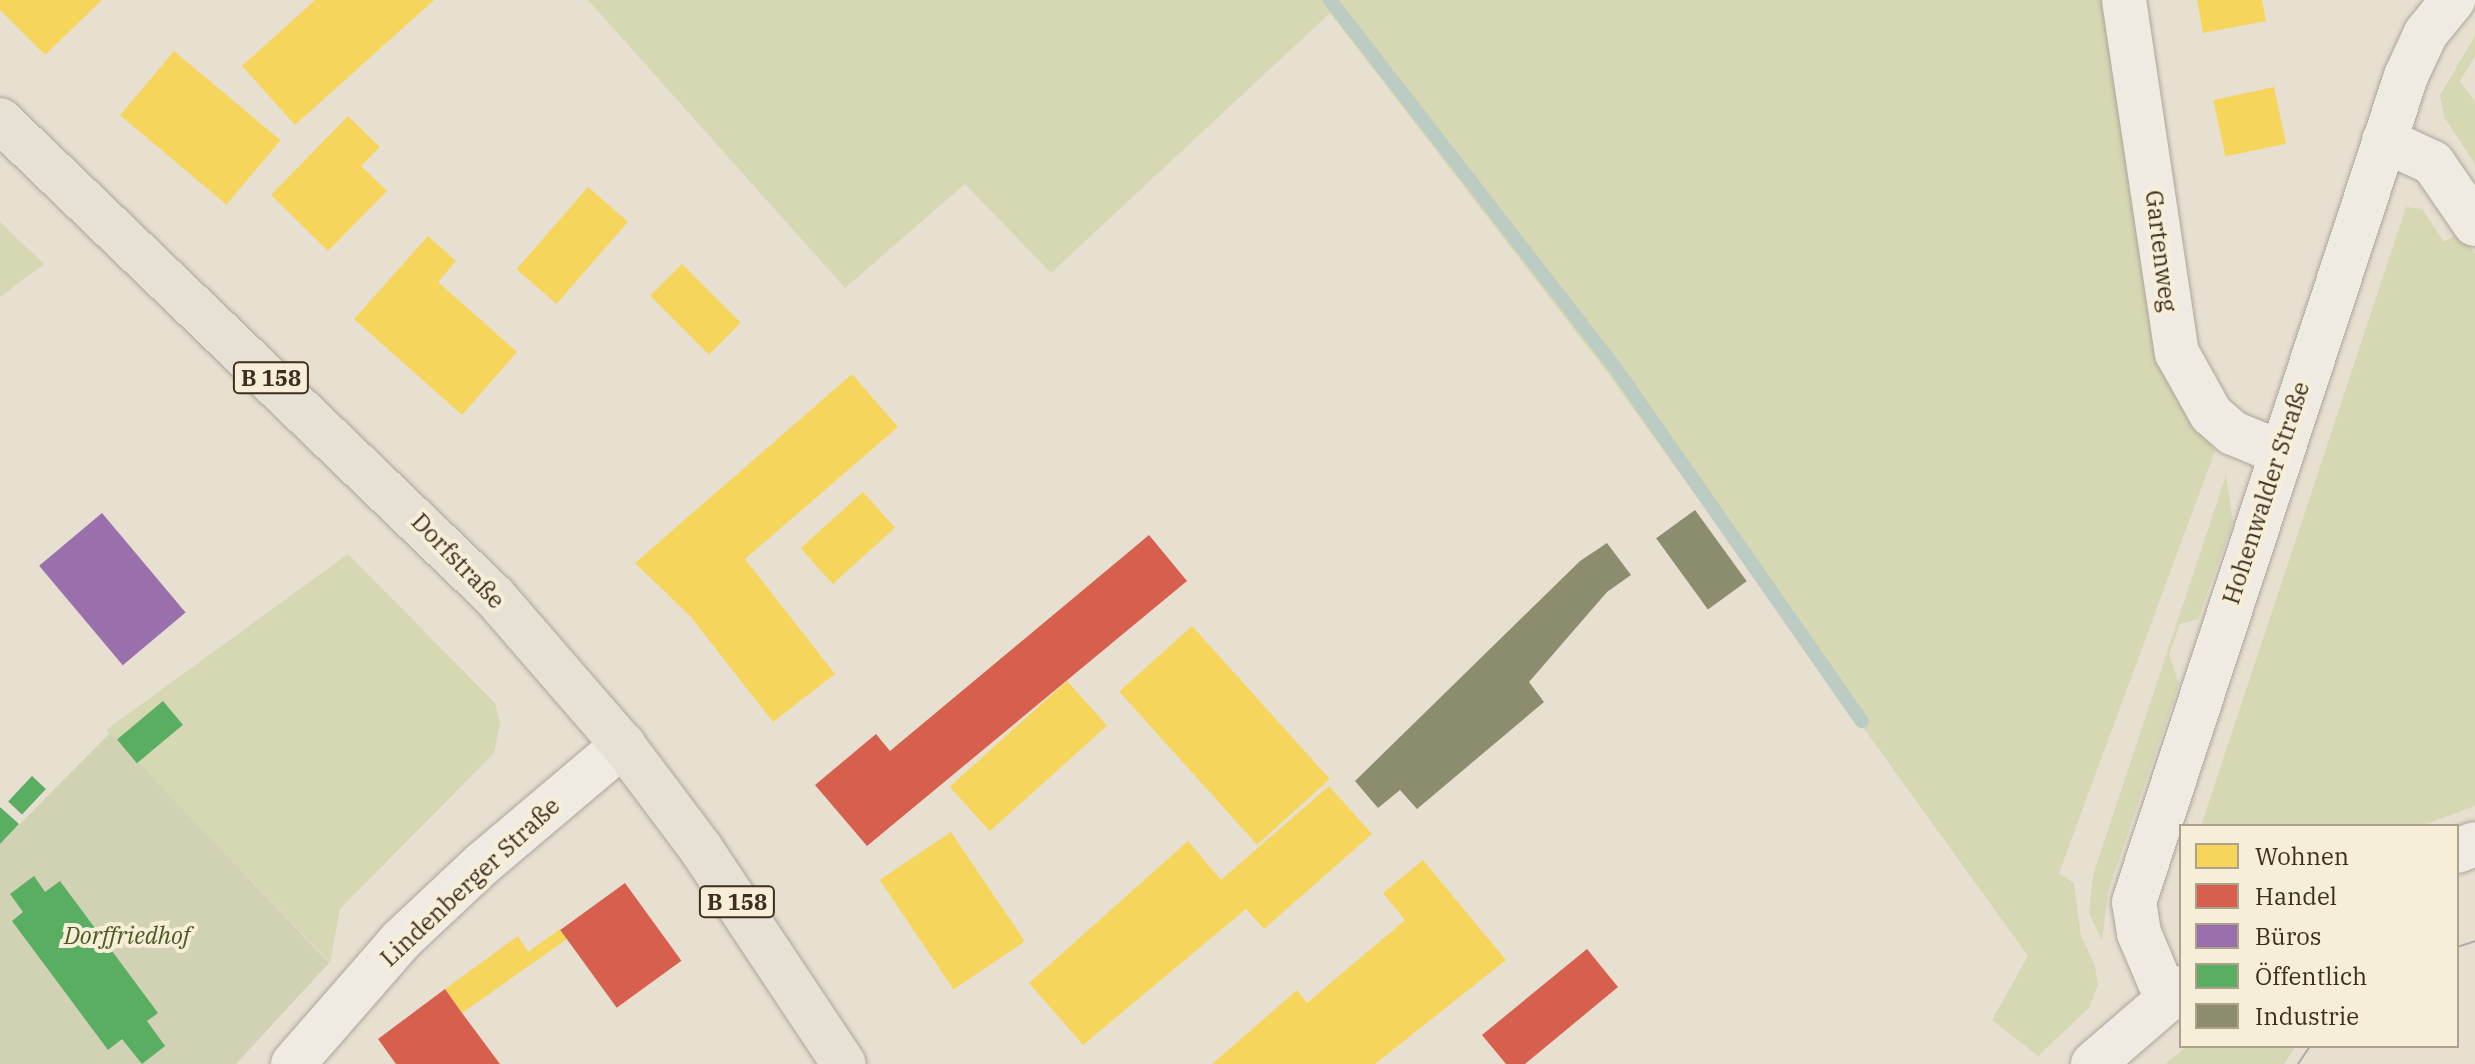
<!DOCTYPE html>
<html>
<head>
<meta charset="utf-8">
<style>
  body { margin:0 }
  #map { position:relative; width:2475px; height:1064px; overflow:hidden; background:#e7e0d1; font-family:"IBM Plex Serif",serif }
  div>[style] { position:absolute }
  .green>* { inset:0; background:#d6d7b3 }
  .cemetery>* { inset:0; background:#d1d1b3 }
  .homes>* { inset:0; background:#f6d55c; transform-origin:0 0 }
  .shops>* { inset:0; background:#d6604d; transform-origin:0 0 }
  .offices>* { inset:0; background:#9970ab; transform-origin:0 0 }
  .public>* { inset:0; background:#5aae61; transform-origin:0 0 }
  .industry>* { inset:0; background:#8c8c6e; transform-origin:0 0 }
  .stream>* { height:14px; margin:-7px; padding:0 7px; transform-origin:7px; border-radius:7px; background:#bcccc2 }
  .roads { filter:drop-shadow(0 0 2px #ada599) drop-shadow(0 0 2px #ada599) }
  .minor>* { height:44px; margin:-22px; padding:0 22px; transform-origin:22px; border-radius:22px; background:#efebe3 }
  .major>* { height:44px; margin:-22px; padding:0 22px; transform-origin:22px; border-radius:22px; background:#e6e1d4 }
  .tram>* { height:2px; margin:-1px; padding:0 1px; transform-origin:1px; border-radius:1px; background:#afaaa2 }
  span { translate:-50% -50%; white-space:nowrap; text-align:center; line-height:1.15; -webkit-text-stroke:8px #f7eed8; paint-order:stroke }
  .shield-label span { padding:2px 6px; background:#f7eed8; border:2px solid; border-radius:6px; -webkit-text-stroke-width:0 }
  .shield-label { font-size:22px; color:#3d2e20; font-weight:700 }
  .street-label { font-size:24px; color:#3d2e20 }
  .park-label { font-size:24px; color:#4d5a26; font-style:italic }
  .legend { position:absolute; left:2179px; top:824px; width:280px; height:224px; box-sizing:border-box; background:#f7eed8; border:2px solid #ada18e; margin:0; padding:10px 14px; list-style:none; font-size:24px; color:#3d2e20 }
  .legend li { display:flex; align-items:center; gap:16px; height:40px }
  .legend b { width:40px; border:2px solid #ada18e }
</style>
</head>
<body>
<div id="map">
  <div class="green">
    <div style="clip-path:polygon(588px 0,2108px 0,2181px 397px,2215px 451px,2059px 873px,2074px 883px,2081px 936px,2095px 966px,2098px 985px,2089px 1008px,2038px 1056px,1992px 1020px,2028px 956px,1606px 371px,1330px 13px,1051px 273px,965px 184px,845px 288px)"></div>
    <div style="clip-path:polygon(2475px 36px,2475px 56px,2460px 81px,2475px 102px,2475px 164px,2444px 117px,2440px 95px)"></div>
    <div style="clip-path:polygon(2406px 207px,2422px 209px,2444px 242px,2460px 232px,2475px 254px,2475px 806px,2421px 826px,2201px 826px)"></div>
    <div style="clip-path:polygon(0 222px,44px 264px,0 297px)"></div>
    <div style="clip-path:polygon(2226px 475px,2233px 522px,2198px 619px,2180px 624px,2169px 654px,2179px 684px,2108px 892px,2102px 941px,2089px 913px,2093px 875px)"></div>
    <div style="clip-path:polygon(348px 554px,495px 703px,500px 723px,494px 753px,340px 909px,330px 963px,106px 730px)"></div>
    <div style="clip-path:polygon(2187px 1046px,2296px 1046px,2284px 1064px,2165px 1064px)"></div>
  </div>
  <div class="cemetery">
    <div style="clip-path:polygon(110px 733px,329px 963px,236px 1064px,0 1064px,0 844px)"></div>
  </div>
  <div class="homes">
    <div style="clip-path:polygon(0 0,102px 0,45px 55px,0 10px)"></div>
    <div style="clip-path:polygon(315px 0,434px 0,295px 125px,242px 66px)"></div>
    <div style="clip-path:polygon(2197px 0,2262px 0,2266px 21px,2203px 33px)"></div>
    <div style="left:174px;top:51px;width:139px;height:84px;rotate:40deg"></div>
    <div style="left:2274px;top:87px;width:58px;height:62px;rotate:78deg"></div>
    <div style="clip-path:polygon(348px 116px,380px 147px,361px 166px,387px 191px,328px 251px,271px 195px)"></div>
    <div style="left:588px;top:187px;width:53px;height:109px;rotate:41deg"></div>
    <div style="clip-path:polygon(428px 236px,456px 261px,438px 282px,517px 352px,462px 415px,354px 319px)"></div>
    <div style="left:682px;top:264px;width:83px;height:45px;rotate:45deg"></div>
    <div style="clip-path:polygon(852px 374px,898px 427px,745px 559px,835px 674px,773px 722px,690px 616px,635px 563px)"></div>
    <div style="left:863px;top:492px;width:48px;height:84px;rotate:48deg"></div>
    <div style="left:1192px;top:626px;width:206px;height:98px;rotate:48deg"></div>
    <div style="left:1067px;top:681px;width:60px;height:158px;rotate:48deg"></div>
    <div style="clip-path:polygon(1329px 786px,1372px 834px,1264px 929px,1246px 909px,1083px 1045px,1029px 983px,1188px 841px,1221px 880px)"></div>
    <div style="left:951px;top:832px;width:132px;height:86px;rotate:56deg"></div>
    <div style="clip-path:polygon(1423px 860px,1506px 960px,1375px 1064px,1212px 1064px,1297px 990px,1307px 1003px,1405px 920px,1383px 893px)"></div>
    <div style="clip-path:polygon(560px 929px,567px 939px,462px 1013px,445px 989px,518px 936px,528px 952px)"></div>
  </div>
  <div class="shops">
    <div style="clip-path:polygon(1149px 535px,1187px 581px,867px 846px,815px 785px,876px 734px,890px 751px)"></div>
    <div style="left:625px;top:883px;width:96px;height:80px;rotate:54deg"></div>
    <div style="clip-path:polygon(1587px 949px,1618px 987px,1525px 1064px,1506px 1064px,1482px 1035px)"></div>
    <div style="clip-path:polygon(445px 989px,462px 1013px,500px 1064px,396px 1064px,378px 1039px)"></div>
  </div>
  <div class="offices">
    <div style="left:102px;top:513px;width:130px;height:82px;rotate:50deg"></div>
  </div>
  <div class="public">
    <div style="left:163px;top:701px;width:31px;height:60px;rotate:50deg"></div>
    <div style="left:32px;top:776px;width:19px;height:35px;rotate:43deg"></div>
    <div style="clip-path:polygon(0 807px,19px 824px,0 844px)"></div>
    <div style="clip-path:polygon(34px 876px,45px 892px,60px 881px,158px 1013px,147px 1021px,165px 1046px,142px 1064px,122px 1039px,108px 1050px,12px 921px,23px 912px,10px 894px)"></div>
  </div>
  <div class="industry">
    <div style="left:1695px;top:510px;width:88px;height:48px;rotate:54deg"></div>
    <div style="clip-path:polygon(1607px 543px,1631px 575px,1607px 592px,1529px 682px,1544px 702px,1417px 809px,1400px 790px,1378px 808px,1355px 781px,1580px 561px)"></div>
  </div>
  <div class="stream">
    <div style="left:1330px;top:0;width:463px;rotate:52.2deg"></div>
    <div style="left:1614px;top:366px;width:433px;rotate:55.1deg"></div>
  </div>
  <div class="roads">
    <div class="minor">
      <div style="left:2124px;top:0;width:357px;rotate:81.5deg"></div>
      <div style="left:2177px;top:353px;width:70px;rotate:60.9deg"></div>
      <div style="left:2211px;top:414px;width:29px;rotate:41deg"></div>
      <div style="left:2233px;top:433px;width:50px;rotate:22.4deg"></div>
      <div style="left:2384px;top:140px;width:54px;rotate:25.1deg"></div>
      <div style="left:2433px;top:163px;width:74px;rotate:55.5deg"></div>
      <div style="left:2457px;top:851px;width:19px;rotate:-21deg"></div>
      <div style="left:2166px;top:997px;width:69px;rotate:-112.9deg"></div>
      <div style="left:2139px;top:933px;width:31px;rotate:-99deg"></div>
      <div style="left:2134px;top:902px;width:870px;rotate:-71.77deg"></div>
      <div style="left:2406px;top:76px;width:47px;rotate:-65.1deg"></div>
      <div style="left:2426px;top:33px;width:43px;rotate:-50.7deg"></div>
      <div style="left:293px;top:1064px;width:164px;rotate:-48.9deg"></div>
      <div style="left:401px;top:940px;width:111px;rotate:-43.2deg"></div>
      <div style="left:482px;top:864px;width:185px;rotate:-40.2deg"></div>
      <div style="left:2093px;top:1064px;width:116px;rotate:-40.8deg"></div>
    </div>
    <div class="major">
      <div style="left:0;top:120px;width:686px;rotate:43.94deg"></div>
      <div style="left:494px;top:596px;width:197px;rotate:49.1deg"></div>
      <div style="left:623px;top:745px;width:130px;rotate:53.1deg"></div>
      <div style="left:701px;top:849px;width:258px;rotate:56.4deg"></div>
    </div>
  </div>
  <div class="tram">
    <div style="left:2457px;top:947px;width:19px;rotate:-18deg"></div>
    <div style="left:2298px;top:1064px;width:22px;rotate:-56deg"></div>
  </div>
  <div class="shield-label">
    <span style="left:271px;top:378px">B 158</span>
    <span style="left:737px;top:902px">B 158</span>
  </div>
  <div class="street-label">
    <span style="left:2161px;top:251px;rotate:83deg">Gartenweg</span>
    <span style="left:2266px;top:493px;rotate:-72deg">Hohenwalder Straße</span>
    <span style="left:458px;top:561px;rotate:46deg">Dorfstraße</span>
    <span style="left:470px;top:882px;rotate:-43deg">Lindenberger Straße</span>
  </div>
  <div class="park-label">
    <span style="left:127px;top:936px">Dorffriedhof</span>
  </div>
  <ul class="legend">
  <li><b style="height:22px;background:#f6d55c"></b>Wohnen</li>
  <li><b style="height:22px;background:#d6604d"></b>Handel</li>
  <li><b style="height:22px;background:#9970ab"></b>Büros</li>
  <li><b style="height:22px;background:#5aae61"></b>Öffentlich</li>
  <li><b style="height:22px;background:#8c8c6e"></b>Industrie</li>
  </ul>
</div>
</body>
</html>
